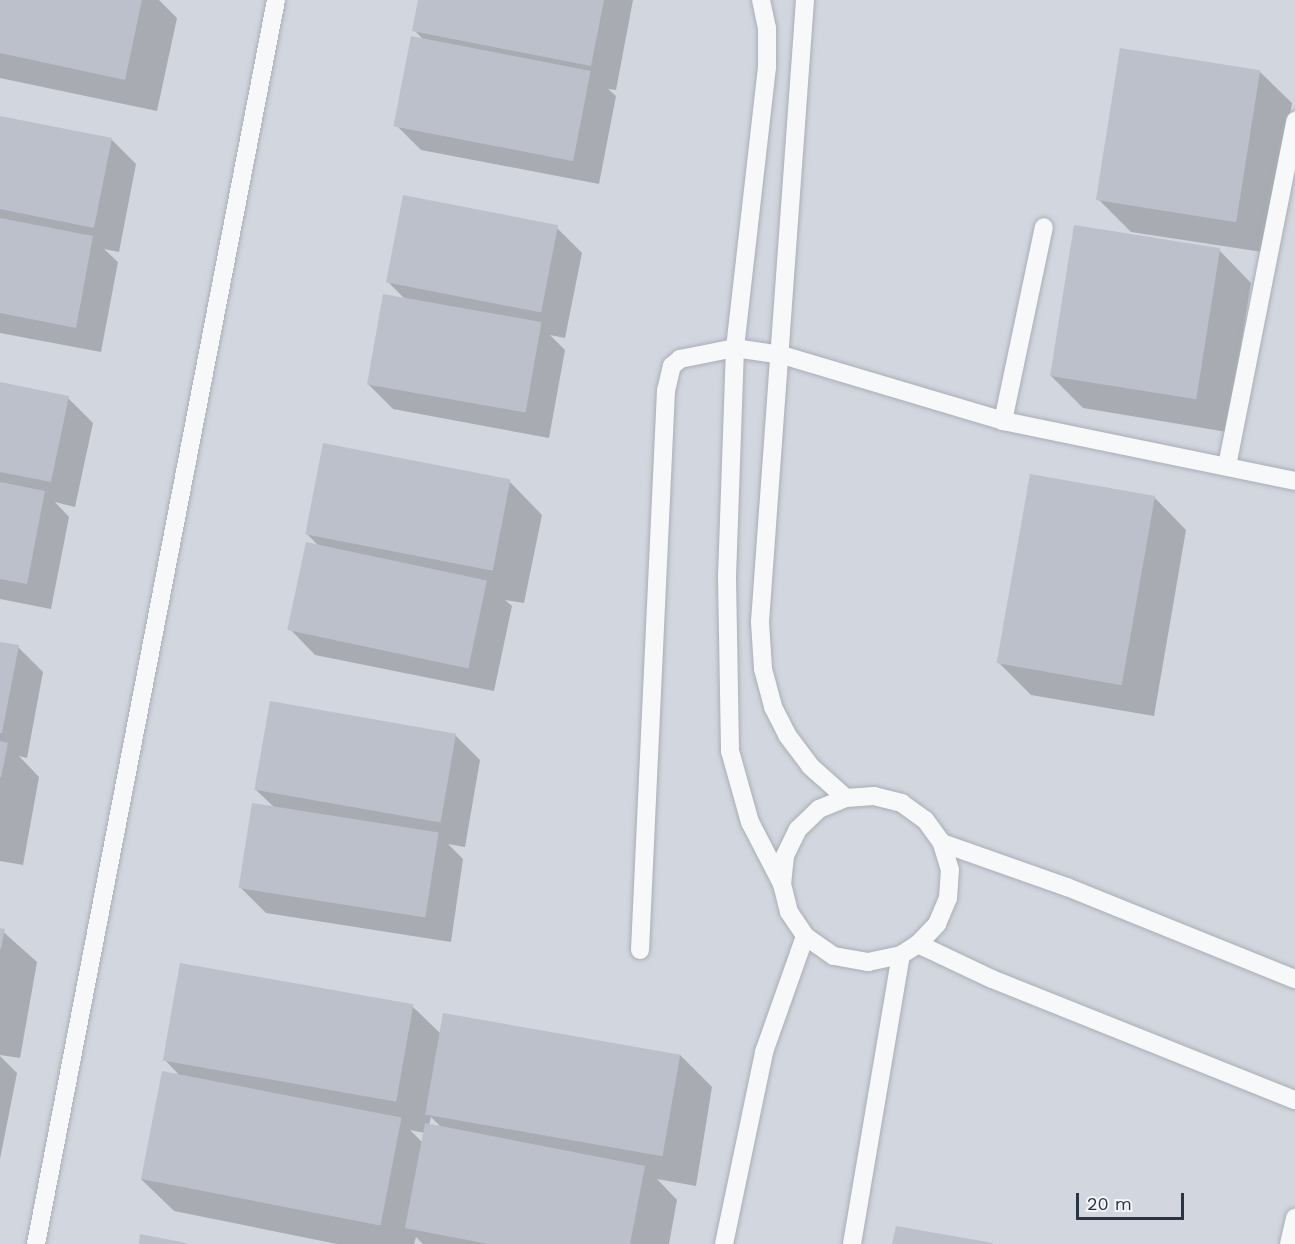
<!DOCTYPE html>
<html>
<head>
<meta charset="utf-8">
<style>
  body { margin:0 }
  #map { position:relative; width:1295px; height:1244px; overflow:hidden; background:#e4e7ec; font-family:"Work Sans",sans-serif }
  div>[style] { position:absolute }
  .built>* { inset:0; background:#d2d6de; transform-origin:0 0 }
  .shadow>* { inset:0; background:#0003 }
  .building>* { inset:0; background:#bbc0ca; transform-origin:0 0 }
  .roads { filter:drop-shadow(0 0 2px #a9aeb7) drop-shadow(0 0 2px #a9aeb7) }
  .lane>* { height:18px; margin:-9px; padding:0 9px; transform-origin:9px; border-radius:9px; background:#f7f8fa }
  span { translate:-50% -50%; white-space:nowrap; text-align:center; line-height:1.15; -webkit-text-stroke:4.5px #f4f6f9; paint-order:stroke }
  .scale { position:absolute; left:1076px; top:1193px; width:108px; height:27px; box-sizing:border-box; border:3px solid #2b3445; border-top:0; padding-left:8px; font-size:18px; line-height:21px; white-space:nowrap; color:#2b3445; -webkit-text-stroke:4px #f4f6f9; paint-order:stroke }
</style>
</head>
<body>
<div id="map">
  <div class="built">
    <div style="left:0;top:0;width:1295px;height:1244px"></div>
  </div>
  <div class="shadow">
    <div style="clip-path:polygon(0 0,159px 0,177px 18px,157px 111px,0 78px)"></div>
    <div style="clip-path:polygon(420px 0,633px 0,616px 90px,608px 89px,616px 96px,599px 184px,421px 150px,396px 125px,424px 40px,414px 30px)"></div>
    <div style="clip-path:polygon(1259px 71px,1292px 103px,1269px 253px,1131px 232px,1098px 199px)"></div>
    <div style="clip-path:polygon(0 118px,111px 139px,136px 164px,119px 252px,104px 249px,118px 262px,101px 352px,0 333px)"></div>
    <div style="clip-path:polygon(557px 228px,582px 253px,565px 338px,550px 335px,565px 350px,549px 438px,393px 409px,368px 384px,405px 299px,387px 281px)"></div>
    <div style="clip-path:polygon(1219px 250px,1251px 283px,1227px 432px,1083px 408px,1050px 375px)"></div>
    <div style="clip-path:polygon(0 383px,68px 398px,93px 423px,75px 507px,55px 502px,69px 517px,51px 609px,0 599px)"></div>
    <div style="clip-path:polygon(510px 482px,542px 515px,524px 603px,505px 600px,512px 606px,494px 691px,315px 655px,290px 629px,319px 546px,306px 533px)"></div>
    <div style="clip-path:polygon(1154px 497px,1186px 530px,1154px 716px,1031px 695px,998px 662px)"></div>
    <div style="clip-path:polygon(0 643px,18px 647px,43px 672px,27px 758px,19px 756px,39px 777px,23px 865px,0 861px)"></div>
    <div style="clip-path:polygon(455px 735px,480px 760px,465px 847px,448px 844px,463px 859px,451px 942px,266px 913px,241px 888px,275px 808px,256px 790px)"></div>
    <div style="clip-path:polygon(0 929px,37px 962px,20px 1058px,0 1055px)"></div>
    <div style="clip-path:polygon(evenodd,412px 1006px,441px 1034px,680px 1055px,712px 1087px,696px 1186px,657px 1179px,677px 1200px,669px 1244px,423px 1244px,416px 1237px,414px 1244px,337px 1244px,174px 1211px,141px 1179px,181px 1077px,165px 1060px,412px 1006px,431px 1117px,441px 1127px,429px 1125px,431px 1117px,412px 1006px,410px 1130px,425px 1133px,423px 1143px,410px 1130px)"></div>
    <div style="clip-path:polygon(0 1056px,17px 1073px,0 1159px)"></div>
  </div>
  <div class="building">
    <div style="clip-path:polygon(0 0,142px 0,125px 80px,0 53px)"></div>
    <div style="clip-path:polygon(418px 0,604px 0,591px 66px,412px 31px)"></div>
    <div style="left:411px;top:36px;width:183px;height:92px;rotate:11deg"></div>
    <div style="left:1120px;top:48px;width:142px;height:154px;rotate:9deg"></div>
    <div style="clip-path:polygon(0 116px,112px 138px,94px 228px,0 209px)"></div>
    <div style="left:403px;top:195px;width:158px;height:89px;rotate:11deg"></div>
    <div style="clip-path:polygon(0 218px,93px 236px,76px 328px,0 313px)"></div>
    <div style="left:1074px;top:225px;width:148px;height:153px;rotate:9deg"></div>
    <div style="left:383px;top:294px;width:161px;height:92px;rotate:10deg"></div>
    <div style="clip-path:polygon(0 382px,69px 396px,51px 482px,0 472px)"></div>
    <div style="left:323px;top:443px;width:191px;height:93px;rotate:11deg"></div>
    <div style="left:1030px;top:474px;width:127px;height:192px;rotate:10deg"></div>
    <div style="clip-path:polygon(0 482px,45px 491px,27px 584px,0 579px)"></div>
    <div style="left:306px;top:542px;width:185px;height:90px;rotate:12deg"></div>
    <div style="clip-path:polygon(0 642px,19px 645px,2px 733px,0 733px)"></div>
    <div style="left:270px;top:701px;width:189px;height:90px;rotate:10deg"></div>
    <div style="clip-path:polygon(0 741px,8px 743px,1px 778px,0 777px)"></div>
    <div style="left:252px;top:803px;width:189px;height:86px;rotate:9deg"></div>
    <div style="clip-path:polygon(0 928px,5px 929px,1px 949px,0 949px)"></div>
    <div style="left:180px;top:963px;width:237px;height:99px;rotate:10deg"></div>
    <div style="left:443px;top:1013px;width:241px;height:103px;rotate:10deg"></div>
    <div style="left:162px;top:1071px;width:244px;height:110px;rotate:11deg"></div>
    <div style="clip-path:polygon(425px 1123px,645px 1166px,630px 1244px,488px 1244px,405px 1228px)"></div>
    <div style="clip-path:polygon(896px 1226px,993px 1243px,992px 1244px,892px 1244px)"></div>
    <div style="clip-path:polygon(140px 1234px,186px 1243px,186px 1244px,139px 1244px)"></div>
  </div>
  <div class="roads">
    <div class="lane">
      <div style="left:761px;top:0;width:29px;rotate:78deg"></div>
      <div style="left:767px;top:28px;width:39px;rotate:90deg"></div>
      <div style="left:767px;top:67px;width:283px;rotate:96.5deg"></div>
      <div style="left:735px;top:348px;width:229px;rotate:92deg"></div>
      <div style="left:727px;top:577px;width:174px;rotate:89deg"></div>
      <div style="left:730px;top:751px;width:74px;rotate:74.3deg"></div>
      <div style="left:750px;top:822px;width:70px;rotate:62.7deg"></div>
      <div style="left:782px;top:884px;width:29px;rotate:76deg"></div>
      <div style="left:789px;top:912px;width:29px;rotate:56deg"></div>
      <div style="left:805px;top:936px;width:35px;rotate:35deg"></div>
      <div style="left:834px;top:956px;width:35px;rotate:10deg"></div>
      <div style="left:868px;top:962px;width:34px;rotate:-12deg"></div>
      <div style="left:901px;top:955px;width:20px;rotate:-33deg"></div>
      <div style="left:918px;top:944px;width:28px;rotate:-46deg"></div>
      <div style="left:937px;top:924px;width:28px;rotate:-67deg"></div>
      <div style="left:948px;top:898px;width:28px;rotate:-86deg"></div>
      <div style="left:950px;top:870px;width:28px;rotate:-107deg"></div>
      <div style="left:942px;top:843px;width:29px;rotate:-126deg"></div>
      <div style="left:925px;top:820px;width:29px;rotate:-144deg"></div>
      <div style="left:902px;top:803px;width:29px;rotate:-166deg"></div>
      <div style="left:874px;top:796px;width:28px;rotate:176deg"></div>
      <div style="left:846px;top:798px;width:29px;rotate:158deg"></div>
      <div style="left:819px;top:809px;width:29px;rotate:136deg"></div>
      <div style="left:798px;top:829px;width:30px;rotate:116deg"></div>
      <div style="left:785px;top:856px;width:28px;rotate:96deg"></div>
      <div style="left:805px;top:0;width:624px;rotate:94.14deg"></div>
      <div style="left:760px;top:622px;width:47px;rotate:86.3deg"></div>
      <div style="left:763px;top:669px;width:39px;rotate:75deg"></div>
      <div style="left:773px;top:707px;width:31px;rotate:63deg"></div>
      <div style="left:787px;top:735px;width:39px;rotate:53deg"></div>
      <div style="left:810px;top:766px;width:48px;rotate:41.6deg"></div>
      <div style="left:1003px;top:421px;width:198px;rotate:-78.1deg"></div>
      <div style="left:1227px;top:466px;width:352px;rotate:-78.8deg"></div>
      <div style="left:942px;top:843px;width:133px;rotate:19.4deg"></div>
      <div style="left:1067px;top:887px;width:246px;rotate:22deg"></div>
      <div style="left:918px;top:944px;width:82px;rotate:25.3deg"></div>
      <div style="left:992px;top:979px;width:326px;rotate:21.8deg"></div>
      <div style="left:640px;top:950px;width:560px;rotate:-87.34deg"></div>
      <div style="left:666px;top:391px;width:26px;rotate:-77deg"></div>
      <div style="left:672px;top:366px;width:11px;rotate:-41deg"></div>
      <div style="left:680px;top:359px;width:56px;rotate:-11.3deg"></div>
      <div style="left:735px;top:348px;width:48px;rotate:8.5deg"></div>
      <div style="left:782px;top:355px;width:231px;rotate:16.6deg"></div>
      <div style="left:1003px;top:421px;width:298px;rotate:11.6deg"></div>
      <div style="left:36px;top:1244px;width:1267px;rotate:-79.08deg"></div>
      <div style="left:724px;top:1244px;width:196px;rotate:-78.2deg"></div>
      <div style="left:764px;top:1052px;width:123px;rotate:-70.5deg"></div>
      <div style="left:852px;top:1244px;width:293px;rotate:-80.4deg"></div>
      <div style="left:1289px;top:1244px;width:27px;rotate:-77deg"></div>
    </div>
  </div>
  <div class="scale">20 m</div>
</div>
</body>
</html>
